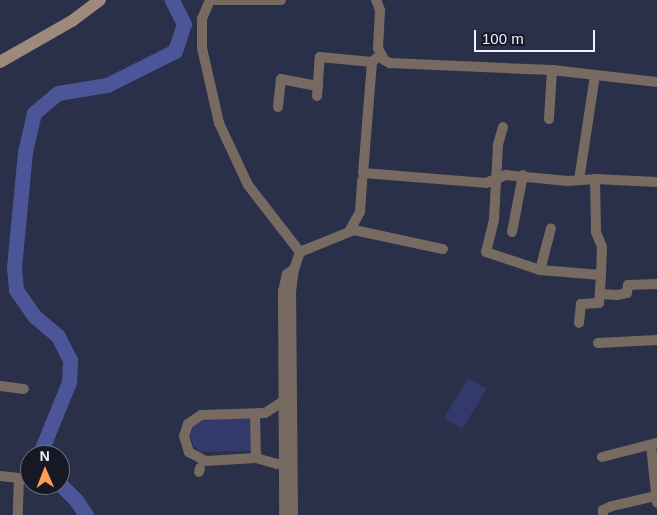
<!DOCTYPE html>
<html>
<head>
<meta charset="utf-8">
<style>
  body { margin:0 }
  #map { position:relative; width:657px; height:515px; overflow:hidden; background:#2a2f4a; font-family:Arial,sans-serif }
  div>[style] { position:absolute }
  [style*='--x'] { left:calc(var(--x)*1px); top:calc(var(--y)*1px); width:calc(var(--w)*1px); rotate:calc(var(--a)*1deg) }
  .green>* { inset:0; background:#333a6b }
  .river>* { height:15px; margin:-7.5px; padding:0 7.5px; transform-origin:7.5px; border-radius:7.5px; background:#4b5597 }
  .street>* { height:10px; margin:-5px; padding:0 5px; transform-origin:5px; border-radius:5px; background:#776a61 }
  .secondary>* { height:12px; margin:-6px; padding:0 6px; transform-origin:6px; border-radius:6px; background:#9f897b }
  span { translate:-50% -50%; white-space:nowrap; text-align:center; line-height:1.15; -webkit-text-stroke:4px #161824; paint-order:stroke }
  .north { position:absolute; left:20px; top:445px; width:50px; height:50px; box-sizing:border-box; background:#161824; border:1px solid #6c6f7c; border-radius:50%; rotate:359deg; font-size:14px; font-weight:700; line-height:20px; text-align:center; color:#edf1ff }
  .north::after { content:''; display:block; margin:auto; width:18px; height:22px; background:#fd9d54; clip-path:polygon(50% 0,100% 100%,50% 72%,0 100%) }
  .scale { position:absolute; left:474px; top:30px; width:121px; height:22px; box-sizing:border-box; border:2px solid #edf1ff; border-top:0; padding-left:6px; font-size:15px; line-height:18px; white-space:nowrap; color:#edf1ff; -webkit-text-stroke:4px #161824; paint-order:stroke }
</style>
</head>
<body>
<div id="map">
  <div class="green">
    <i style="clip-path:polygon(468px 378px,487px 389px,462px 429px,444px 418px)"></i>
    <i style="clip-path:polygon(252px 418px,252px 451px,200px 452px,193px 445px,190px 435px,193px 426px,201px 420px)"></i>
  </div>
  <div class="river">
    <i style="--x:45;--y:455;--w:9;--a:-103"></i>
    <i style="--x:43;--y:446;--w:69;--a:-67.9"></i>
    <i style="--x:69;--y:382;--w:22;--a:-87"></i>
    <i style="--x:70;--y:360;--w:27;--a:-117"></i>
    <i style="--x:58;--y:336;--w:30;--a:-140"></i>
    <i style="--x:35;--y:317;--w:33;--a:-125"></i>
    <i style="--x:16;--y:290;--w:22;--a:-95"></i>
    <i style="--x:14;--y:268;--w:117;--a:-84.6"></i>
    <i style="--x:25;--y:152;--w:40;--a:-77"></i>
    <i style="--x:34;--y:113;--w:31;--a:-40"></i>
    <i style="--x:58;--y:93;--w:50;--a:-9.3"></i>
    <i style="--x:107;--y:85;--w:76;--a:-26.6"></i>
    <i style="--x:175;--y:51;--w:28;--a:-72"></i>
    <i style="--x:184;--y:24;--w:27;--a:-117"></i>
    <i style="--x:60;--y:484;--w:23;--a:45"></i>
    <i style="--x:76;--y:500;--w:18;--a:56"></i>
  </div>
  <div class="street">
    <i style="--x:210;--y:0;--w:21;--a:113"></i>
    <i style="--x:202;--y:19;--w:29;--a:90"></i>
    <i style="--x:202;--y:48;--w:77;--a:77.2"></i>
    <i style="--x:219;--y:123;--w:68;--a:64.9"></i>
    <i style="--x:248;--y:185;--w:85;--a:52.2"></i>
    <i style="--x:300;--y:252;--w:18;--a:109"></i>
    <i style="--x:294;--y:269;--w:9;--a:144"></i>
    <i style="--x:287;--y:274;--w:17;--a:103"></i>
    <i style="--x:283;--y:291;--w:224;--a:89.7"></i>
    <i style="--x:215;--y:0;--w:66;--a:0"></i>
    <i style="--x:376;--y:0;--w:11;--a:68"></i>
    <i style="--x:380;--y:10;--w:38;--a:93"></i>
    <i style="--x:378;--y:48;--w:13;--a:63"></i>
    <i style="--x:384;--y:60;--w:7;--a:27"></i>
    <i style="--x:390;--y:63;--w:162;--a:2.5"></i>
    <i style="--x:552;--y:70;--w:106;--a:6.5"></i>
    <i style="--x:380;--y:55;--w:11;--a:139"></i>
    <i style="--x:372;--y:62;--w:111;--a:94.6"></i>
    <i style="--x:363;--y:173;--w:123;--a:4.6"></i>
    <i style="--x:486;--y:183;--w:22;--a:-22"></i>
    <i style="--x:506;--y:175;--w:62;--a:5.5"></i>
    <i style="--x:568;--y:181;--w:27;--a:-4"></i>
    <i style="--x:595;--y:179;--w:62;--a:2.8"></i>
    <i style="--x:317;--y:96;--w:39;--a:-86"></i>
    <i style="--x:320;--y:57;--w:52;--a:5.5"></i>
    <i style="--x:278;--y:107;--w:28;--a:-84"></i>
    <i style="--x:281;--y:79;--w:38;--a:11"></i>
    <i style="--x:549;--y:119;--w:49;--a:-86.5"></i>
    <i style="--x:503;--y:127;--w:19;--a:106"></i>
    <i style="--x:498;--y:145;--w:75;--a:93.1"></i>
    <i style="--x:494;--y:220;--w:33;--a:104"></i>
    <i style="--x:486;--y:252;--w:57;--a:18.4"></i>
    <i style="--x:540;--y:270;--w:61;--a:4.7"></i>
    <i style="--x:601;--y:275;--w:28;--a:94"></i>
    <i style="--x:599;--y:303;--w:18;--a:177"></i>
    <i style="--x:581;--y:304;--w:19;--a:96"></i>
    <i style="--x:595;--y:179;--w:53;--a:88.9"></i>
    <i style="--x:596;--y:232;--w:16;--a:68"></i>
    <i style="--x:602;--y:247;--w:28;--a:92"></i>
    <i style="--x:579;--y:180;--w:106;--a:-81.3"></i>
    <i style="--x:350;--y:230;--w:21;--a:-61"></i>
    <i style="--x:360;--y:212;--w:32;--a:-86"></i>
    <i style="--x:512;--y:232;--w:58;--a:-79.1"></i>
    <i style="--x:300;--y:252;--w:58;--a:-22.2"></i>
    <i style="--x:354;--y:230;--w:91;--a:12.1"></i>
    <i style="--x:540;--y:270;--w:43;--a:-75.3"></i>
    <i style="--x:600;--y:294;--w:17;--a:3"></i>
    <i style="--x:617;--y:295;--w:10;--a:-11"></i>
    <i style="--x:627;--y:293;--w:8;--a:-83"></i>
    <i style="--x:628;--y:285;--w:29;--a:-2"></i>
    <i style="--x:598;--y:343;--w:59;--a:-2.9"></i>
    <i style="--x:0;--y:386;--w:24;--a:7"></i>
    <i style="--x:292;--y:402;--w:10;--a:180"></i>
    <i style="--x:282;--y:402;--w:20;--a:147"></i>
    <i style="--x:265;--y:413;--w:64;--a:178.2"></i>
    <i style="--x:201;--y:415;--w:16;--a:145"></i>
    <i style="--x:188;--y:424;--w:13;--a:108"></i>
    <i style="--x:184;--y:436;--w:17;--a:73"></i>
    <i style="--x:189;--y:452;--w:18;--a:29"></i>
    <i style="--x:205;--y:461;--w:51;--a:-3.4"></i>
    <i style="--x:256;--y:458;--w:22;--a:16"></i>
    <i style="--x:277;--y:464;--w:15;--a:-4"></i>
    <i style="--x:255;--y:414;--w:44;--a:88.7"></i>
    <i style="--x:651;--y:445;--w:58;--a:84.1"></i>
    <i style="--x:602;--y:457;--w:56;--a:-14.5"></i>
    <i style="--x:199;--y:472;--w:4;--a:-76"></i>
    <i style="--x:0;--y:476;--w:19;--a:6"></i>
    <i style="--x:19;--y:478;--w:37;--a:92"></i>
    <i style="--x:293;--y:515;--w:223;--a:-90.5"></i>
    <i style="--x:291;--y:292;--w:23;--a:-83"></i>
    <i style="--x:603;--y:515;--w:5;--a:-90"></i>
    <i style="--x:603;--y:510;--w:10;--a:-24"></i>
    <i style="--x:612;--y:506;--w:44;--a:-13.1"></i>
  </div>
  <div class="secondary">
    <i style="--x:0;--y:62;--w:83;--a:-29.7"></i>
    <i style="--x:72;--y:21;--w:35;--a:-37"></i>
  </div>
  <div class="north">N</div>
  <div class="scale">100 m</div>
</div>
</body>
</html>
